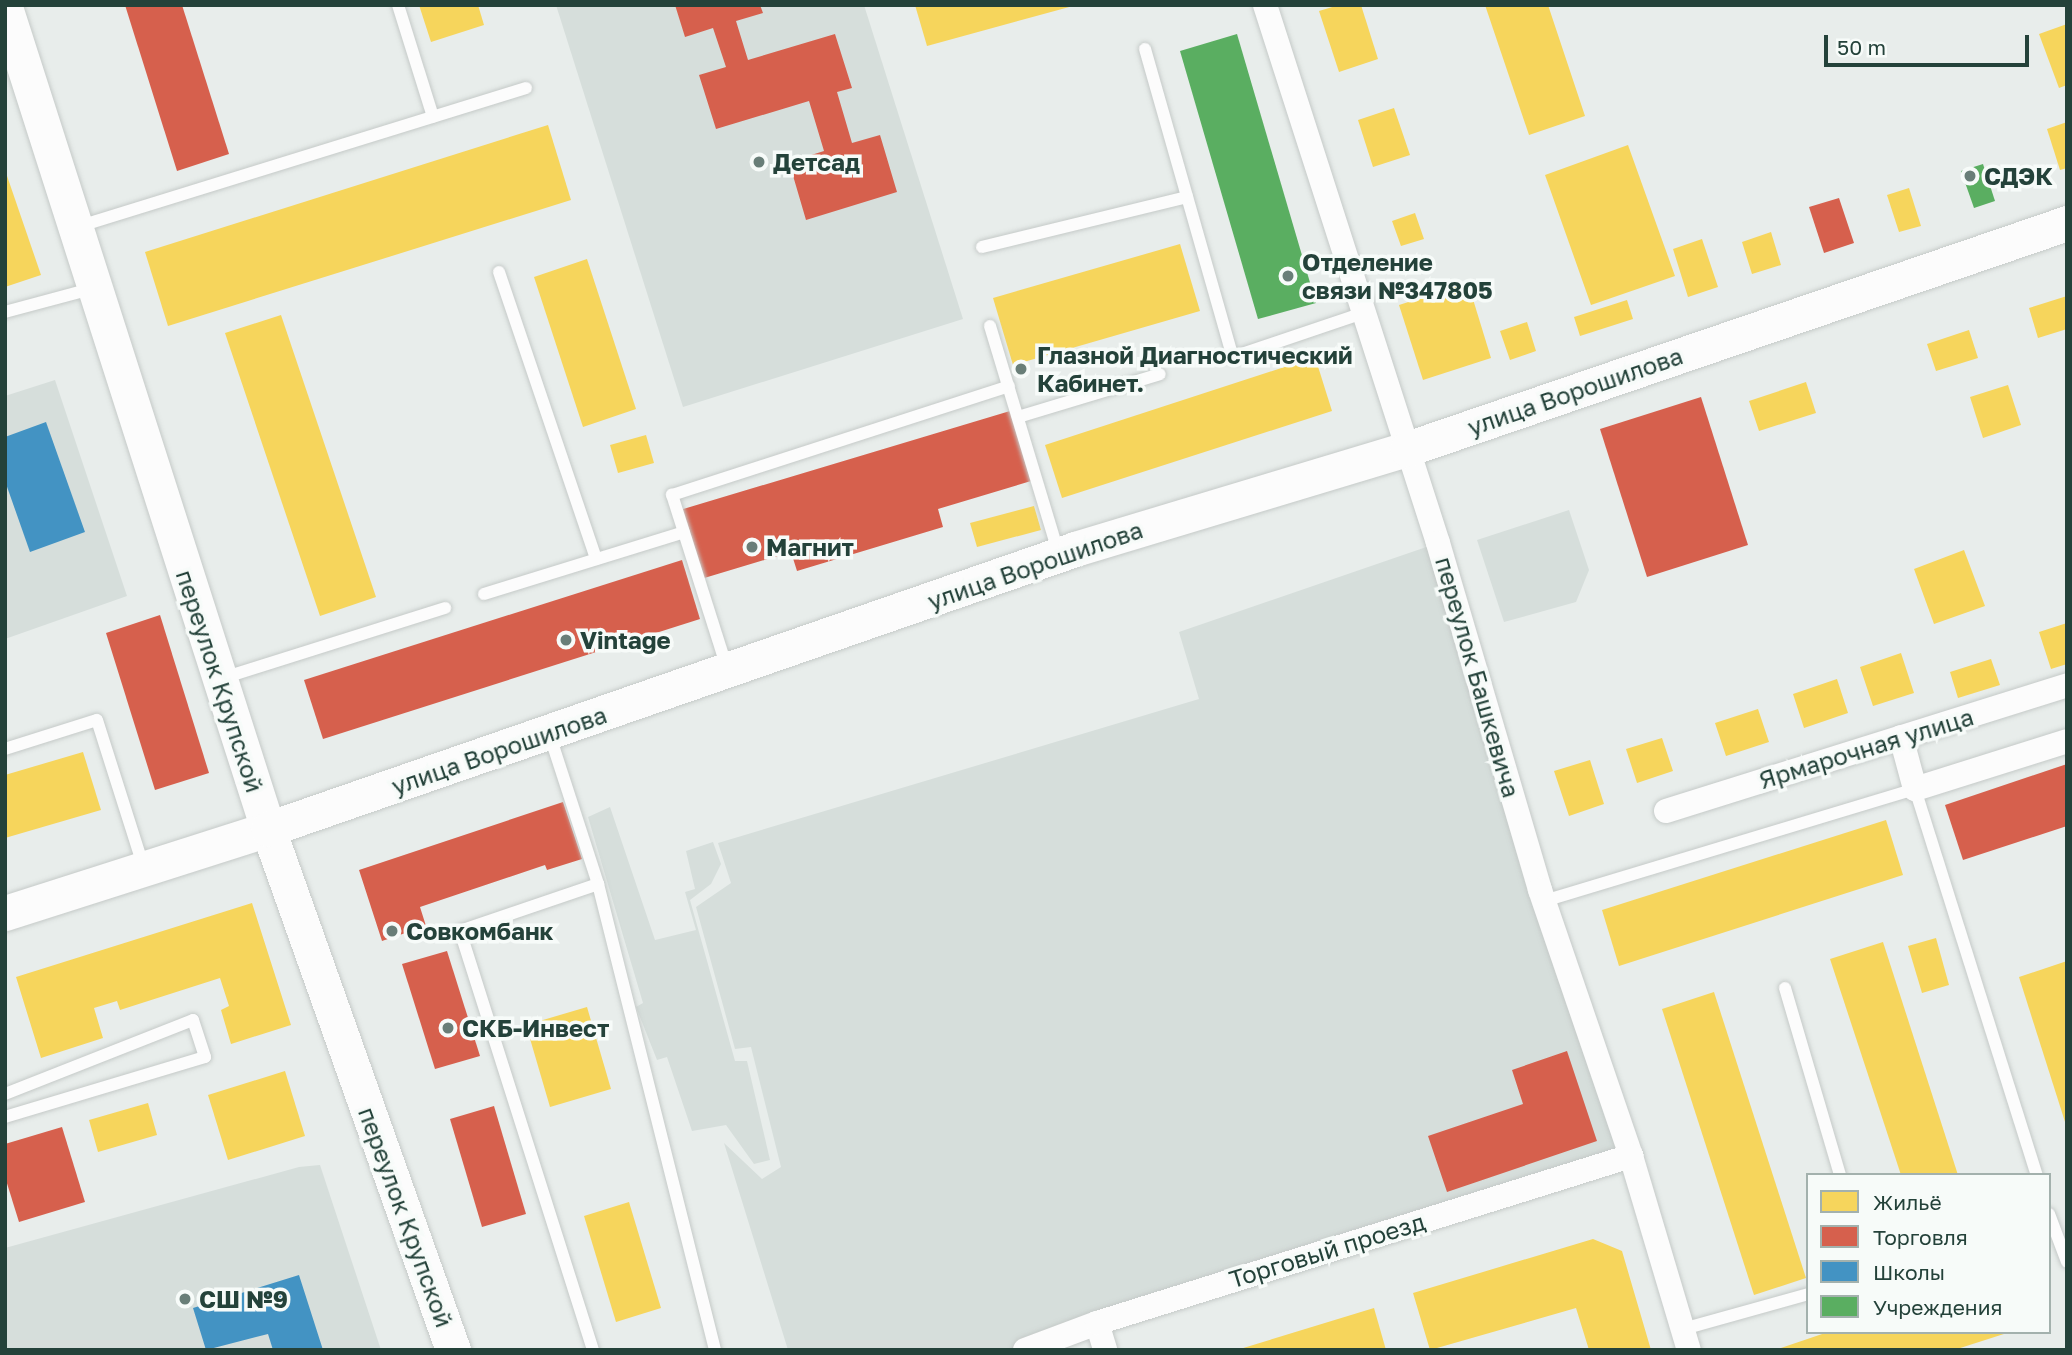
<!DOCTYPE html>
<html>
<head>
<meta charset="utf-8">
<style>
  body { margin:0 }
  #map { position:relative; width:2072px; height:1355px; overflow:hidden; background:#e8edeb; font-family:"Golos Text",sans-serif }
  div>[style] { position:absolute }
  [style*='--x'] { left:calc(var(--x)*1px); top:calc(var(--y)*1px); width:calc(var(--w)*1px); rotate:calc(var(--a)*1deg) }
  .built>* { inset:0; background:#d6dedb }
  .homes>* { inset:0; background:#f6d55c }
  .shops>* { inset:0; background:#d6604d }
  .schools>* { inset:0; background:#4393c3 }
  .public>* { inset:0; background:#5aae61 }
  .roads { filter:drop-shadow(0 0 2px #c5cac8) drop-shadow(0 0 2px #c5cac8) }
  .lane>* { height:12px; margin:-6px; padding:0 6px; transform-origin:6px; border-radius:6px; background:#fcfcfc }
  .street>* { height:24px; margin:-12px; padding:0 12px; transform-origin:12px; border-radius:12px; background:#fcfcfc }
  .secondary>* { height:35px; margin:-17.5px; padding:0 17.5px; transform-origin:17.5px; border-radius:17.5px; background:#fcfcfc }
  .dots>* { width:19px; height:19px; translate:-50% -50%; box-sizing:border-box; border:4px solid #f7fbf9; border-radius:50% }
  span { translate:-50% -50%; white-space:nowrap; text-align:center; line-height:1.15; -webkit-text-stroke:7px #f7fbf9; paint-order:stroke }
  .poi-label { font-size:24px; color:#24423a; font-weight:700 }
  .left { translate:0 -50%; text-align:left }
  .street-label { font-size:24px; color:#24423a }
  .frame { position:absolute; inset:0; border:7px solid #24423a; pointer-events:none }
  .legend { position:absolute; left:1806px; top:1173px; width:245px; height:161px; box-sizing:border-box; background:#f7fbf9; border:2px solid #a3b1ad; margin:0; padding:9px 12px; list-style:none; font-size:21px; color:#24423a }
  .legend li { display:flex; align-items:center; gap:14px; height:35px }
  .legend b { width:35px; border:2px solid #a3b1ad }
  .scale { position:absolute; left:1824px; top:35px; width:205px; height:32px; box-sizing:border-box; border:4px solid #24423a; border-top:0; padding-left:9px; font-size:21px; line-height:24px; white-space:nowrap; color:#24423a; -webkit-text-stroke:5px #f7fbf9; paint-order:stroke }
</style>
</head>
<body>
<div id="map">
  <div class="built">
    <i style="clip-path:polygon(556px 5px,864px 5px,963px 319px,683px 407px)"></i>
    <i style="clip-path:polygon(55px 380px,127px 596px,5px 639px,5px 396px)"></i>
    <i style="clip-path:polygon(1569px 510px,1589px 570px,1576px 602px,1504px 622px,1477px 540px)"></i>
    <i style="clip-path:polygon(1438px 543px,1631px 1156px,1011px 1350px,788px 1350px,724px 1143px,762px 1179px,781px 1167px,751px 1047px,735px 1049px,696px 907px,731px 883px,718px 843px,1199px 699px,1179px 632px)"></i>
    <i style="clip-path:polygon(610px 807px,655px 940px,696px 930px,685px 892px,695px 889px,686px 851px,713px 842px,721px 864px,711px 884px,690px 900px,735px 1061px,747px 1061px,770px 1160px,754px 1164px,726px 1125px,692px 1131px,667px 1057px,657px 1060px,636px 1007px,643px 1003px,588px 817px)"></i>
    <i style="clip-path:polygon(320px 1165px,381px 1350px,5px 1350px,5px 1248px,299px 1167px)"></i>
  </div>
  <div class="homes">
    <i style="clip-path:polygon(419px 5px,478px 5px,484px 25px,431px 42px)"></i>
    <i style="clip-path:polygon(915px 5px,1073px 5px,1073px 6px,927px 46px)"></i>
    <i style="clip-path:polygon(1339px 5px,1361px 5px,1378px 59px,1339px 72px,1319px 11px)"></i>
    <i style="clip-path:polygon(1485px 5px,1548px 5px,1585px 116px,1529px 135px)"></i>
    <i style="clip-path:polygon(2067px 24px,2067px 85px,2059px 88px,2039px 34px)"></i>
    <i style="clip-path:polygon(1394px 108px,1410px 155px,1373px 167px,1358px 120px)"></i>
    <i style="clip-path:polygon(2067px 122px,2067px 168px,2060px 170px,2047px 129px)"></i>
    <i style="clip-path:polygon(548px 125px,571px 200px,168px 326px,145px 252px)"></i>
    <i style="clip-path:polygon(1628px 145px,1675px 276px,1591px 305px,1545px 175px)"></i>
    <i style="clip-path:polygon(5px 170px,41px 275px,5px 287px)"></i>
    <i style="clip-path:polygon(1909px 188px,1921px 226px,1899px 232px,1887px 195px)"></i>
    <i style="clip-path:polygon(1415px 213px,1424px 239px,1401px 246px,1392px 221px)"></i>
    <i style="clip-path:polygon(1771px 232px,1781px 265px,1752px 274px,1742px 242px)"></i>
    <i style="clip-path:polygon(1702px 239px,1718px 287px,1688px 297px,1673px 249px)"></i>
    <i style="clip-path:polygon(1180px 244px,1200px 311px,1013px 365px,993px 298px)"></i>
    <i style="clip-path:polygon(587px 259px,636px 409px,583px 427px,534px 277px)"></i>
    <i style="clip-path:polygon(1468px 283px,1491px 358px,1423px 380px,1399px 305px)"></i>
    <i style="clip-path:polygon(2067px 296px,2067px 329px,2038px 338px,2029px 308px)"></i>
    <i style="clip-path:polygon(1627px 300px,1633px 319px,1580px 336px,1574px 317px)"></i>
    <i style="clip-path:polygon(281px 315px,376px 597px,320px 616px,225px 333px)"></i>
    <i style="clip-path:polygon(1527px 322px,1536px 351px,1510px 360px,1500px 331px)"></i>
    <i style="clip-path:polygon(1969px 330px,1978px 358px,1936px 371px,1927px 344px)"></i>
    <i style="clip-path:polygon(1315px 357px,1332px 411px,1062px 498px,1045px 445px)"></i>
    <i style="clip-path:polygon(1806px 382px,1816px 413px,1759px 431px,1749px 401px)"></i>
    <i style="clip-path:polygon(2008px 385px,2021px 425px,1983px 438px,1970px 397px)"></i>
    <i style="clip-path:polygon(646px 435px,654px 463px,618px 473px,610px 445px)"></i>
    <i style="clip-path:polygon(1034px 506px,1041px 530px,977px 547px,970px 523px)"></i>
    <i style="clip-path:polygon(1964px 550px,1985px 606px,1934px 624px,1914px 569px)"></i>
    <i style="clip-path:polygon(2067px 623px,2067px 664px,2051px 669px,2039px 632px)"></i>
    <i style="clip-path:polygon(1901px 653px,1914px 693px,1873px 706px,1860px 667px)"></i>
    <i style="clip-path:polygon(1991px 659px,2000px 685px,1958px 698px,1950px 672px)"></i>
    <i style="clip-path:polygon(1837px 679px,1848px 713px,1804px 728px,1793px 694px)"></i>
    <i style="clip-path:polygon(1758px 709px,1769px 742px,1726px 756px,1715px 723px)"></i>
    <i style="clip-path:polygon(1662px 738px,1673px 771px,1637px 783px,1626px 749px)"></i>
    <i style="clip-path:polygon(83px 752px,101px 810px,5px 838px,5px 775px)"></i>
    <i style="clip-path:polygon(1590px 760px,1604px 804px,1569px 816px,1554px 771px)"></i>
    <i style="clip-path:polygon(1886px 820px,1903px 875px,1619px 966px,1602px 910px)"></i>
    <i style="clip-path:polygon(252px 903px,291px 1025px,231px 1044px,221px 1010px,229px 1006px,220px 978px,120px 1010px,117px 1001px,94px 1008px,103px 1038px,41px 1058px,16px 977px)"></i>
    <i style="clip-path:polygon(1936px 938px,1949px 985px,1922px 993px,1908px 946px)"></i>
    <i style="clip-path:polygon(1883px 942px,1958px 1175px,1901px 1175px,1830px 959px)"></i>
    <i style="clip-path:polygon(2067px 961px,2067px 1124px,2066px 1125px,2019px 977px)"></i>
    <i style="clip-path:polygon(1714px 992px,1806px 1278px,1754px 1295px,1662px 1009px)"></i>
    <i style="clip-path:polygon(587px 1007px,611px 1089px,550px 1107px,526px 1025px)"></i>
    <i style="clip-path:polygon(285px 1071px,305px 1136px,228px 1160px,208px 1095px)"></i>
    <i style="clip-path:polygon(148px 1103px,157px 1135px,98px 1152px,89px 1120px)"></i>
    <i style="clip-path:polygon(629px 1202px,661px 1308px,616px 1322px,584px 1216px)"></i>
    <i style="clip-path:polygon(1593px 1239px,1622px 1251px,1651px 1350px,1589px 1350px,1576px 1308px,1430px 1350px,1413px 1293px)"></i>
    <i style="clip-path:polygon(1374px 1308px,1386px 1350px,1240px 1350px,1240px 1349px)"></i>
    <i style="clip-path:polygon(1828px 1332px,2007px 1332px,2007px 1333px,1954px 1350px,1775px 1350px)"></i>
  </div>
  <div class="shops">
    <i style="clip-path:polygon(125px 5px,182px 5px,229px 154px,177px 171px)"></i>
    <i style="clip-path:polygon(675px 5px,760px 5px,763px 13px,736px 21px,748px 60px,835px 34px,852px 88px,837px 92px,852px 143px,880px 135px,897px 192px,806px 220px,789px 162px,824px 151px,809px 101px,716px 129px,699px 75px,726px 67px,713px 28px,685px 37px)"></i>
    <i style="clip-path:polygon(1839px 198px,1854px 243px,1824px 253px,1809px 207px)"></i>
    <i style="clip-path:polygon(1701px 397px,1748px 545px,1647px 577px,1600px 429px)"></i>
    <i style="clip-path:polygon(1010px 411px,1031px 481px,938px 509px,943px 527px,797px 571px,791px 552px,701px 579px,680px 510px)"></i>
    <i style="clip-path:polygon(682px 560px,700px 619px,323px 739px,304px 680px)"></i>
    <i style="clip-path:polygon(160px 615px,209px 773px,155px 790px,106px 633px)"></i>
    <i style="clip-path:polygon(2067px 764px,2067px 826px,1963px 860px,1945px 805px)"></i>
    <i style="clip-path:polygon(563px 802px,582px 859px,547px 870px,545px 865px,420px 907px,426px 926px,382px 941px,359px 870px)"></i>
    <i style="clip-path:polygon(447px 951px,480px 1056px,435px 1069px,402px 964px)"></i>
    <i style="clip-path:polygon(1567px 1051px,1597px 1141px,1447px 1192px,1428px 1136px,1523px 1104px,1512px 1070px)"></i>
    <i style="clip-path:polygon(494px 1106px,526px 1214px,482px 1227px,450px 1119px)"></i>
    <i style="clip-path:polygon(62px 1127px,85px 1202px,19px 1222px,5px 1177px,5px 1144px)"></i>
  </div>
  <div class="schools">
    <i style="clip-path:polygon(46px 422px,85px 532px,30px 552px,5px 481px,5px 437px)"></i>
    <i style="clip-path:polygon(299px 1275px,323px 1350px,273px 1350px,268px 1334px,206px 1350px,193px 1308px)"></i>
  </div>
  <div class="public">
    <i style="clip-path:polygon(1237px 34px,1316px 303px,1258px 319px,1180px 51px)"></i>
    <i style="clip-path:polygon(1983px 164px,1995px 201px,1974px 208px,1961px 171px)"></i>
  </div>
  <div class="roads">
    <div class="lane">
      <i style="--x:398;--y:5;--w:117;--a:72.6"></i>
      <i style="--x:1145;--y:49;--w:320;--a:74.1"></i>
      <i style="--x:1233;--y:357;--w:137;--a:-18.7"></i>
      <i style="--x:77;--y:227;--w:470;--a:-17.2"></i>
      <i style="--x:982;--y:247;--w:211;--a:-13.7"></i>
      <i style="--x:499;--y:272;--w:303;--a:71.3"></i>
      <i style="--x:5;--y:312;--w:89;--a:-15"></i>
      <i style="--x:990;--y:326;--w:238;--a:73.2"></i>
      <i style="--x:1018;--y:417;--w:148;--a:-16.8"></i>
      <i style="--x:484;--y:594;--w:209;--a:-17.2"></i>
      <i style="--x:727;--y:668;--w:182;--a:-107.6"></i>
      <i style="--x:672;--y:495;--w:354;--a:-17.9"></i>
      <i style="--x:223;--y:678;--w:233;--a:-17.5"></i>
      <i style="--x:549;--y:733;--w:159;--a:72"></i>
      <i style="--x:598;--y:884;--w:480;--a:75.9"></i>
      <i style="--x:5;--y:749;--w:96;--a:-17.5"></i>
      <i style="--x:97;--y:720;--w:152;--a:72.4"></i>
      <i style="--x:1544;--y:901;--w:388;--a:-16.8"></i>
      <i style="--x:1915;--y:789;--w:405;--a:72.5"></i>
      <i style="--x:1785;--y:988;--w:195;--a:73.6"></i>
      <i style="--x:5;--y:1094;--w:202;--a:-21.5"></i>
      <i style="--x:193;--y:1020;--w:39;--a:72"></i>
      <i style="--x:205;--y:1057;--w:209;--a:163.3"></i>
      <i style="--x:2049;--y:1214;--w:51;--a:69.4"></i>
      <i style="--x:1683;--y:1329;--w:130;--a:-15.6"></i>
      <i style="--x:593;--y:1350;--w:440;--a:-107.6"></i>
      <i style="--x:460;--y:931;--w:146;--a:-18.8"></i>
    </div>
    <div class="street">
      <i style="--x:1265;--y:5;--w:565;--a:72.17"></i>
      <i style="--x:1438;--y:543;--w:362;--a:73.6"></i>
      <i style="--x:1540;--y:890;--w:281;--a:71.1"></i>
      <i style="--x:1631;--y:1156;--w:202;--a:73.4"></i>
      <i style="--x:1901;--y:737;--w:54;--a:74.9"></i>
      <i style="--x:1915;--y:789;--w:159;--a:-17.5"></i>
      <i style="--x:1666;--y:811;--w:420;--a:-17.4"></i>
      <i style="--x:1097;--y:1323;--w:28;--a:73"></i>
      <i style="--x:1025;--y:1350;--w:77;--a:-20.6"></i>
      <i style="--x:1097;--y:1323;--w:560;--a:-17.37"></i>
    </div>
    <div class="secondary">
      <i style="--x:5;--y:7;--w:863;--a:72.26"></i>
      <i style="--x:268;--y:829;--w:553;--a:70.45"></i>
      <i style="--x:5;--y:913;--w:276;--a:-17.7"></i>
      <i style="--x:268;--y:829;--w:854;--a:-19.13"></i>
      <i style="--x:1075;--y:549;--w:347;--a:-16.8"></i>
      <i style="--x:1407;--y:449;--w:698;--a:-18.9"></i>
    </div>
  </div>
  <div class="dots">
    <i style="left:759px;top:162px;background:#697e78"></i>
    <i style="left:1970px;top:176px;background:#697e78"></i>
    <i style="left:1288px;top:276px;background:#697e78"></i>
    <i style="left:1021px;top:369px;background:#697e78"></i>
    <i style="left:752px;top:547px;background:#697e78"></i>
    <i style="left:566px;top:640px;background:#697e78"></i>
    <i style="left:392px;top:931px;background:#697e78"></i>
    <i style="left:448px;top:1028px;background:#697e78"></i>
    <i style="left:185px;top:1299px;background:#697e78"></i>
  </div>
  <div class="poi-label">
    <span class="left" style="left:773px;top:162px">Детсад</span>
    <span class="left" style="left:1984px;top:176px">СДЭК</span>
    <span class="left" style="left:1302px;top:276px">Отделение<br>связи №347805</span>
    <span class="left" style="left:1037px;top:369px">Глазной Диагностический<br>Кабинет.</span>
    <span class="left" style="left:766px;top:547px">Магнит</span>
    <span class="left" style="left:580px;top:640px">Vintage</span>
    <span class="left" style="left:406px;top:931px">Совкомбанк</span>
    <span class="left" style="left:462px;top:1028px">СКБ-Инвест</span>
    <span class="left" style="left:199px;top:1299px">СШ №9</span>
  </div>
  <div class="street-label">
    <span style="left:1575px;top:391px;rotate:-19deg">улица Ворошилова</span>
    <span style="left:1035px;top:565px;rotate:-19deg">улица Ворошилова</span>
    <span style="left:1478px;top:677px;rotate:74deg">переулок Башкевича</span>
    <span style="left:220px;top:681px;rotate:72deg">переулок Крупской</span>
    <span style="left:1866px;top:748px;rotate:-17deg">Ярмарочная улица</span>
    <span style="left:499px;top:750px;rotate:-19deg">улица Ворошилова</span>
    <span style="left:406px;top:1217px;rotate:70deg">переулок Крупской</span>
    <span style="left:1327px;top:1250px;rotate:-17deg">Торговый проезд</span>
  </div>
  <div class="frame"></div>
  <ul class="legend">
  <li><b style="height:19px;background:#f6d55c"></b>Жильё</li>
  <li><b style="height:19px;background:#d6604d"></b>Торговля</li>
  <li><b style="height:19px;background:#4393c3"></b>Школы</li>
  <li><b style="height:19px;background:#5aae61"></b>Учреждения</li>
  </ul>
  <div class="scale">50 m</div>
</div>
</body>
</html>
